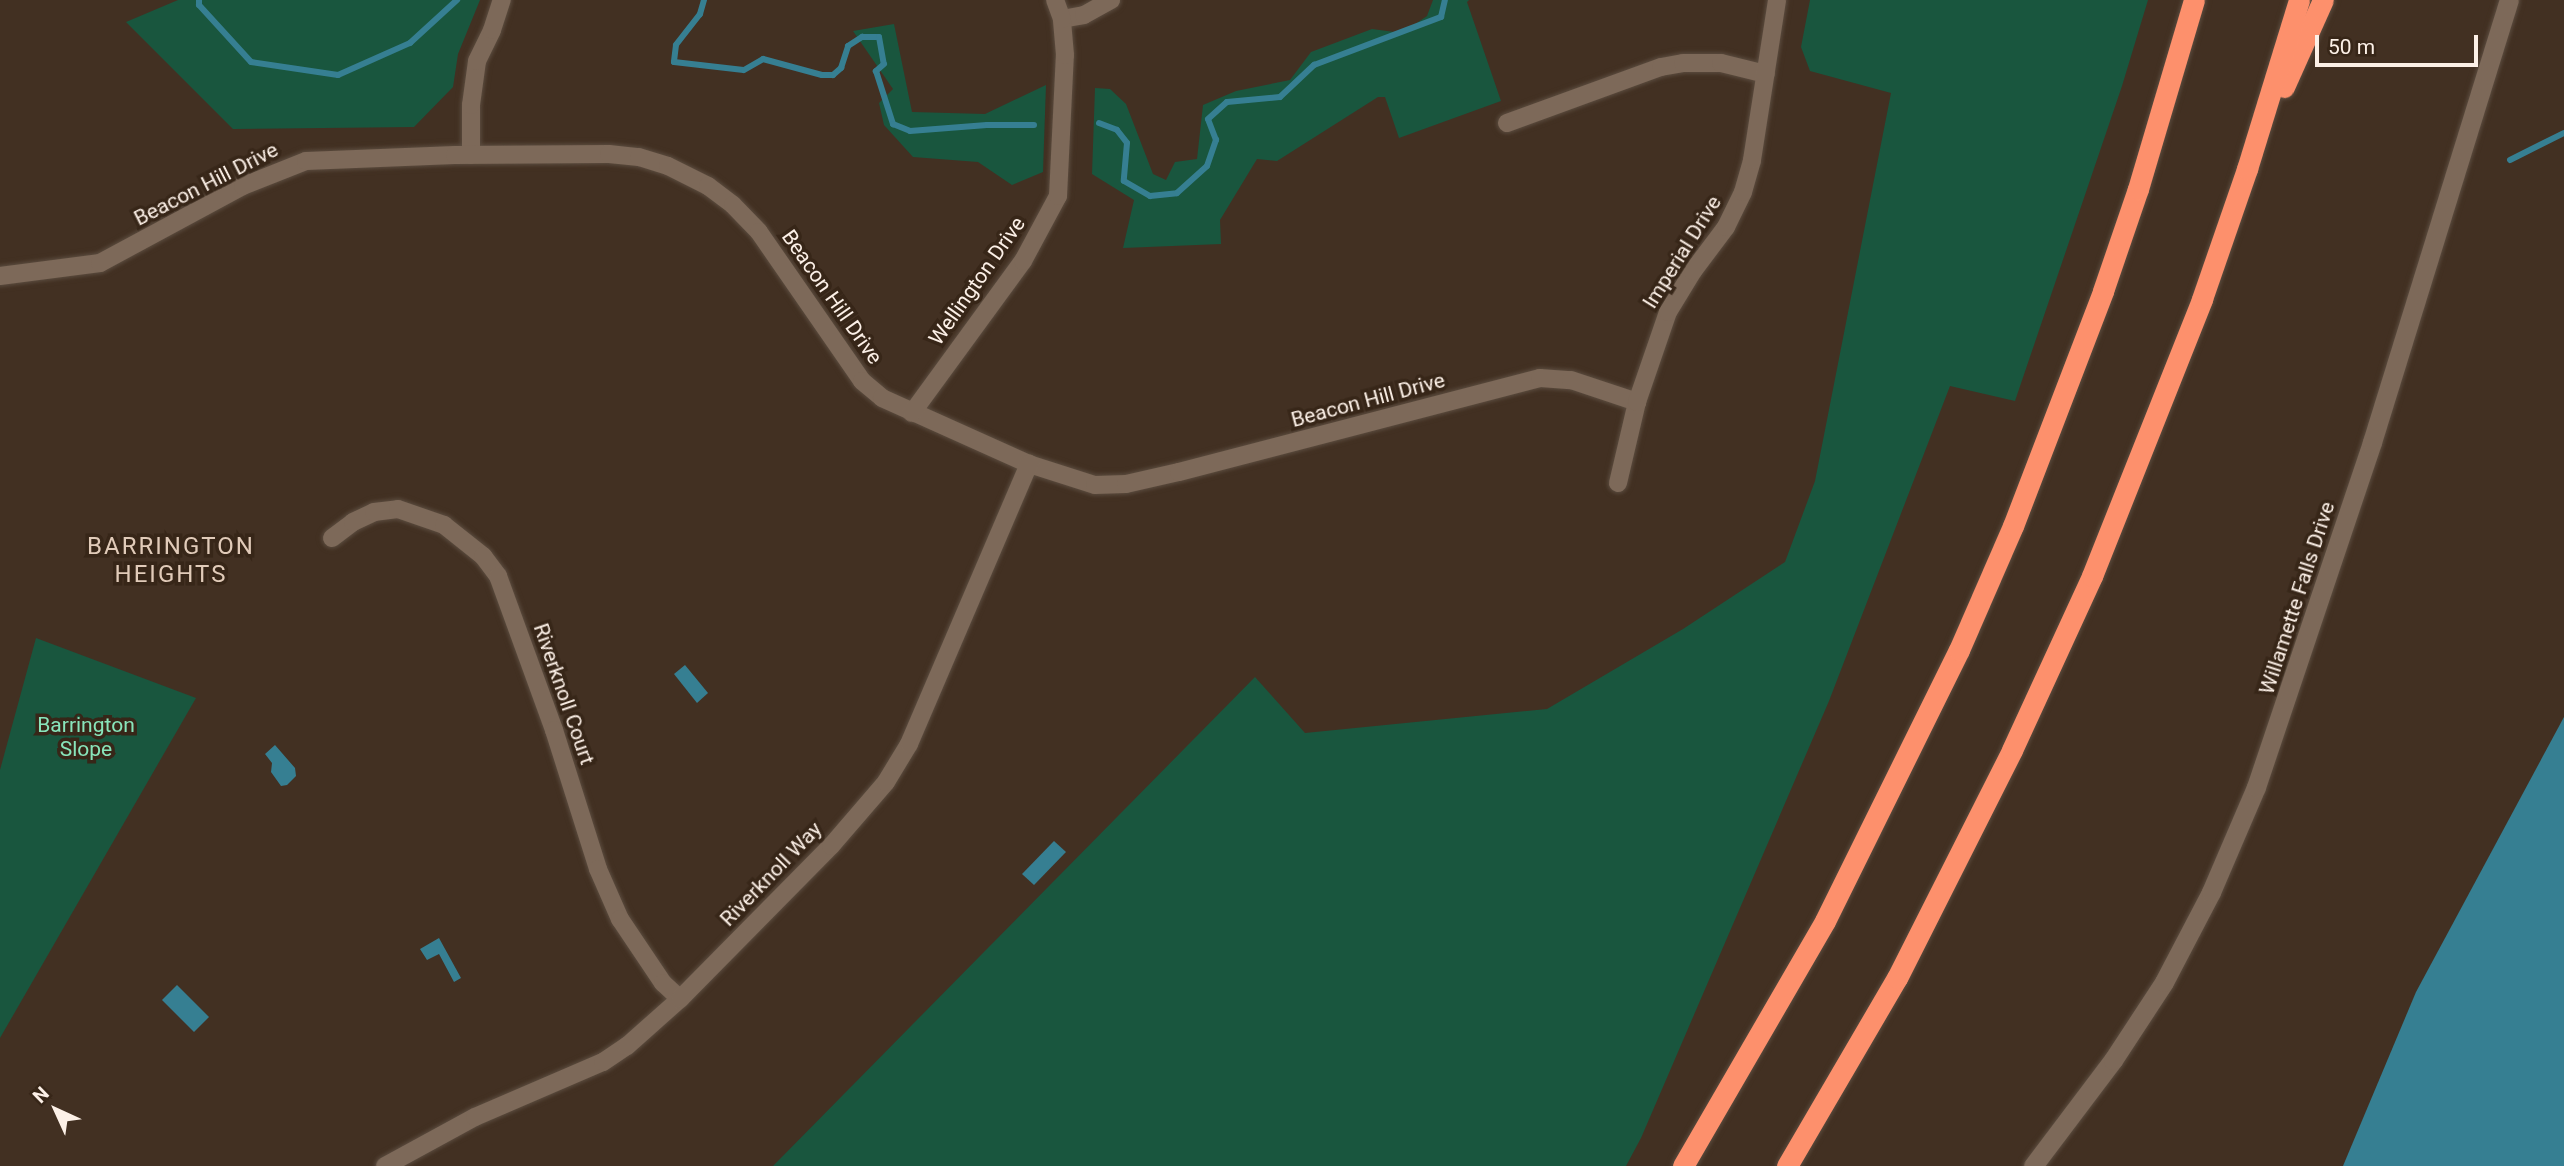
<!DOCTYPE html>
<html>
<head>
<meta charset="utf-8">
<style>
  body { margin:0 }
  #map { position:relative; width:2564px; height:1166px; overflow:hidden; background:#423022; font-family:Roboto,sans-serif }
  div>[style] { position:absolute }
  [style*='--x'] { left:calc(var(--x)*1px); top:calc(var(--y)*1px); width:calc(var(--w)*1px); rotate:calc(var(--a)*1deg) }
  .green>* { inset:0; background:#19563e }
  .water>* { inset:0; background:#367f92 }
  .stream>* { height:6px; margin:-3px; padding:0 3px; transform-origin:3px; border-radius:3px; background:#367f92 }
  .roads { filter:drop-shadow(0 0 2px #5b4c3f) drop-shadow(0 0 2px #5b4c3f) }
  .minor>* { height:18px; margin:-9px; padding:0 9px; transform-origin:9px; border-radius:9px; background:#7d6959 }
  .tertiary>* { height:19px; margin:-9.5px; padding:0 9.5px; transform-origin:9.5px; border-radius:9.5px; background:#7d6959 }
  .motorway>* { height:21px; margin:-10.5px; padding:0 10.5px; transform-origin:10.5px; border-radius:10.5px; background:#fd906c }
  span { translate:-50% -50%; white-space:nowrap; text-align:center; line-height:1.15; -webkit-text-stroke:7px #372618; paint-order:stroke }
  .street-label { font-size:21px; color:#fcf0e7 }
  .park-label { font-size:21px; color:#88e5bb }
  .quarter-label { font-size:24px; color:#e1cbb9; letter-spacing:2px }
  .north { position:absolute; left:21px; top:1075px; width:70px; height:70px; -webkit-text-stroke:5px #372618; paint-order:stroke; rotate:315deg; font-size:19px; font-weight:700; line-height:28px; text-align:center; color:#fcf0e7 }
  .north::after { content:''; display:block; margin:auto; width:24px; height:32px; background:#fcf0e7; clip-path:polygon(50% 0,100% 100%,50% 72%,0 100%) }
  .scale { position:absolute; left:2315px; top:35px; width:163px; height:32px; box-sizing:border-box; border:4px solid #fcf0e7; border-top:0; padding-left:9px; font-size:21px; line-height:24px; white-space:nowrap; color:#fcf0e7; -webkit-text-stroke:5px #372618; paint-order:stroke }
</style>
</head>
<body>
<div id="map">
  <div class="green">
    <i style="clip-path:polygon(178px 0,480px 0,458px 54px,453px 87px,414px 127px,233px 129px,126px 22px)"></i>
    <i style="clip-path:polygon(1433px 0,1469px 0,1467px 2px,1501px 101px,1399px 138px,1385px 97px,1378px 97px,1277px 161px,1257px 159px,1220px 220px,1221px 244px,1123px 248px,1134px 200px,1092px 174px,1095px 88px,1110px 89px,1126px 104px,1153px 174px,1166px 180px,1175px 162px,1197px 159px,1203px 105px,1236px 91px,1290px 80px,1311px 52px,1372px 29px,1402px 33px,1427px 16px)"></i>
    <i style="clip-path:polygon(1810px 0,2148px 0,2122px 86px,2015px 401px,1950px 386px,1829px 701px,1641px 1138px,1626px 1166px,773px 1166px,1255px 677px,1305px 733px,1547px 709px,1683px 629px,1785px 562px,1815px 481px,1891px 93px,1810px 71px,1801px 47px)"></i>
    <i style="clip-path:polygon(894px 24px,912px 112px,985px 114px,1046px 85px,1043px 172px,1012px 185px,978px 162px,913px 157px,884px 125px,879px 103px,893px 89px,853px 31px)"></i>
    <i style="clip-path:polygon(36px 638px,196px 698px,0 1038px,0 770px)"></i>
  </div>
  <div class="water">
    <i style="clip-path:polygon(685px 665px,708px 693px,697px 703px,674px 674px)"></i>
    <i style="clip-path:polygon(2564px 717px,2564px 1166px,2343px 1166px,2416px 992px)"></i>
    <i style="clip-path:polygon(275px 745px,295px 768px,296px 776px,287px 785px,281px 786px,271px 772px,272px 763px,265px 754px)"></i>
    <i style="clip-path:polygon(1054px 841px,1066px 852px,1034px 885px,1022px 874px)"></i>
    <i style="clip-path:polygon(439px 938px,461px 978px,454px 982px,439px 954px,427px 960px,420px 949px)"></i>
    <i style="clip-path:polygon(177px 985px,209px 1017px,194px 1032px,162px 1000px)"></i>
  </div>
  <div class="stream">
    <i style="--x:199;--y:0;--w:5;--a:90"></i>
    <i style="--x:199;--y:5;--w:77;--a:47.6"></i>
    <i style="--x:251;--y:62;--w:88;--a:8.5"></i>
    <i style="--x:338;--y:75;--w:79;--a:-24"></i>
    <i style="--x:410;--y:43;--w:64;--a:-42.5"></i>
    <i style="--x:704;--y:0;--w:15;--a:106"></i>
    <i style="--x:700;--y:14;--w:39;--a:128"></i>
    <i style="--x:676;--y:45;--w:17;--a:97"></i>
    <i style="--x:674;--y:62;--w:70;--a:6.5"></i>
    <i style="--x:744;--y:70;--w:22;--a:-30"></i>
    <i style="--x:763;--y:59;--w:61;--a:15.2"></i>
    <i style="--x:822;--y:75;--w:11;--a:0"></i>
    <i style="--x:833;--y:75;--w:11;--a:-41"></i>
    <i style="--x:841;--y:68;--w:23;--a:-72"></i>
    <i style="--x:848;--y:46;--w:17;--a:-33"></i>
    <i style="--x:862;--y:37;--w:17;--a:0"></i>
    <i style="--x:879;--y:37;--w:27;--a:80"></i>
    <i style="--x:884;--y:64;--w:11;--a:139"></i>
    <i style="--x:876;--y:71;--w:56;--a:72.2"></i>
    <i style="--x:893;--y:124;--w:18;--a:22"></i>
    <i style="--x:910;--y:131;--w:77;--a:-4.5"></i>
    <i style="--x:987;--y:125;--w:47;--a:0"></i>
    <i style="--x:1099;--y:123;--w:19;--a:21"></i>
    <i style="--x:1117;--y:130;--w:16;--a:52"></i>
    <i style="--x:1127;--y:143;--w:38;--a:95"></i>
    <i style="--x:1124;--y:181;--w:30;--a:30"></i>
    <i style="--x:1150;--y:196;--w:27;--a:-6"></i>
    <i style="--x:1177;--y:193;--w:40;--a:-42"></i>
    <i style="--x:1207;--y:166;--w:28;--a:-71"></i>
    <i style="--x:1216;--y:140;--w:22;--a:-111"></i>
    <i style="--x:1208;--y:119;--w:25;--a:-42"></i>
    <i style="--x:1227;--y:102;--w:53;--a:-5.4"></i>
    <i style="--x:1280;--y:97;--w:47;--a:-43.3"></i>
    <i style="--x:1314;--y:65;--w:136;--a:-20.7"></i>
    <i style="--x:1441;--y:17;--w:17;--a:-77"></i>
    <i style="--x:2510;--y:160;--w:60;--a:-26.6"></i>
  </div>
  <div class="roads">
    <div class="minor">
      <i style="--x:1062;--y:19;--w:22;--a:-10"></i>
      <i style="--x:1084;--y:15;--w:31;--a:-29"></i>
      <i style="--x:1507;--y:123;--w:164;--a:-20"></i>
      <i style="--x:1661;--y:67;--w:22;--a:-10"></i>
      <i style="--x:1683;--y:63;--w:38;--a:0"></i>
      <i style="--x:1721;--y:63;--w:46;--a:13.7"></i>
      <i style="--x:471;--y:155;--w:50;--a:-90"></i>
      <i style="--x:471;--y:105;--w:44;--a:-82.2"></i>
      <i style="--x:477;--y:61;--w:34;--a:-64"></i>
      <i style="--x:492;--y:30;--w:32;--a:-72"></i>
      <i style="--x:0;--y:276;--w:101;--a:-7.4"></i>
      <i style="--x:100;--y:263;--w:162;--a:-28.3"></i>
      <i style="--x:243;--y:186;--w:68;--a:-21.6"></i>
      <i style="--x:306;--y:161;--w:149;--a:-2.3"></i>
      <i style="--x:455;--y:155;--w:154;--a:-0.4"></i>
      <i style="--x:609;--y:154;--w:30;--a:6"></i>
      <i style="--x:639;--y:157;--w:30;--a:17"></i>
      <i style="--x:668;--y:166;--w:45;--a:26.6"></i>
      <i style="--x:708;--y:186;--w:31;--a:37"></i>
      <i style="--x:733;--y:205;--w:37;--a:46"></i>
      <i style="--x:759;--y:232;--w:181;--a:55.3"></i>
      <i style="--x:862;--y:381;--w:26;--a:40"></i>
      <i style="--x:882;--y:398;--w:161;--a:24.2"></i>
      <i style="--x:1029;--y:464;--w:69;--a:17.7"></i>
      <i style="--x:1095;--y:485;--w:31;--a:-2"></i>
      <i style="--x:1126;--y:484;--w:54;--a:-12.8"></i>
      <i style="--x:1179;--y:472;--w:373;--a:-14.6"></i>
      <i style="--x:1540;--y:378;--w:31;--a:4"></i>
      <i style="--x:1571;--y:380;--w:70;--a:18.4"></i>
      <i style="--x:912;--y:413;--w:188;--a:-53.9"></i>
      <i style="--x:1023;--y:261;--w:74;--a:-61.7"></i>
      <i style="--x:1058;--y:196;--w:141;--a:-87.2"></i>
      <i style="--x:1065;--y:55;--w:36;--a:-95"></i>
      <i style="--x:1062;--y:19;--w:20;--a:-110"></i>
      <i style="--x:1618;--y:483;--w:83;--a:-76.8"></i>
      <i style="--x:1637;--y:402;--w:95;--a:-71"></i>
      <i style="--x:1668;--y:312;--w:48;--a:-58.6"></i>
      <i style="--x:1693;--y:271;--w:55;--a:-53.1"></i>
      <i style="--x:1726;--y:227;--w:39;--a:-64"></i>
      <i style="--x:1743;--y:192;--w:33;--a:-74"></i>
      <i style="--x:1752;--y:160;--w:162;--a:-81.1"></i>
      <i style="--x:332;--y:538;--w:26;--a:-37"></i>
      <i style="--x:353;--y:522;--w:23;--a:-25"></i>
      <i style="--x:374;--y:512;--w:24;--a:-7"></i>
      <i style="--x:398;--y:509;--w:49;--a:19.2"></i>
      <i style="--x:444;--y:525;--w:50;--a:38.5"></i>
      <i style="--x:483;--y:556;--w:25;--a:53"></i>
      <i style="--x:498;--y:576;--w:164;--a:70"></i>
      <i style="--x:554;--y:730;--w:146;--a:72.4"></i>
      <i style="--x:598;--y:869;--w:55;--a:66.3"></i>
      <i style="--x:620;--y:919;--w:77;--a:56.1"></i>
      <i style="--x:663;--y:983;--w:23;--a:43"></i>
      <i style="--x:385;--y:1166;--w:102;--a:-28.6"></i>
      <i style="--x:475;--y:1117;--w:139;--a:-23.3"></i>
      <i style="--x:603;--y:1062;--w:29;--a:-34"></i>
      <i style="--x:627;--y:1046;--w:71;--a:-41.6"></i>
      <i style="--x:680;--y:999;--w:215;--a:-45.4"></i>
      <i style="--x:831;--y:846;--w:84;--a:-49.3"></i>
      <i style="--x:886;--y:782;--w:44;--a:-58.8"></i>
      <i style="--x:909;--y:744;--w:305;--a:-66.8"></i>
    </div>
    <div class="tertiary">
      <i style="--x:2033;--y:1166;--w:133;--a:-53"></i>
      <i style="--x:2113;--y:1060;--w:93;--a:-56.8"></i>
      <i style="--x:2164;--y:982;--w:102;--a:-62.4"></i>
      <i style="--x:2211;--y:892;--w:114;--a:-66.8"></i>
      <i style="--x:2256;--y:787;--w:364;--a:-71.4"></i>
      <i style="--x:2372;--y:442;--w:463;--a:-72.8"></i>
    </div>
    <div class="motorway">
      <i style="--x:2284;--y:87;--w:95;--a:-65.9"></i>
      <i style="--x:1683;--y:1166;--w:283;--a:-59.9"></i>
      <i style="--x:1825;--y:921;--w:302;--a:-63.7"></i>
      <i style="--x:1959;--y:650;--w:135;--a:-66.5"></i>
      <i style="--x:2013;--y:526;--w:252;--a:-69"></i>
      <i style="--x:2103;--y:291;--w:108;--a:-71.1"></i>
      <i style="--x:2138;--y:189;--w:197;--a:-73.5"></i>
      <i style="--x:1787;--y:1166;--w:218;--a:-59.7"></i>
      <i style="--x:1897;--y:978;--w:255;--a:-63.2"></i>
      <i style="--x:2012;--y:750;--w:192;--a:-65.3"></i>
      <i style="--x:2092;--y:576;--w:298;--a:-68.3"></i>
      <i style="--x:2202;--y:299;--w:138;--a:-70.9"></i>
      <i style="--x:2247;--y:169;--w:177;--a:-72.9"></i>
    </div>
  </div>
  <div class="street-label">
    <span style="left:206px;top:184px;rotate:-27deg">Beacon Hill Drive</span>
    <span style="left:1682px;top:252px;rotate:-58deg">Imperial Drive</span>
    <span style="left:977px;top:281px;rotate:-55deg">Wellington Drive</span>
    <span style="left:832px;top:297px;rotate:55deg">Beacon Hill Drive</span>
    <span style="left:1368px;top:400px;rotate:-15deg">Beacon Hill Drive</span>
    <span style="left:2297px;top:598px;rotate:-72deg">Willamette Falls Drive</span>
    <span style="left:564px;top:694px;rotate:71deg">Riverknoll Court</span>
    <span style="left:771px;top:874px;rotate:-46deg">Riverknoll Way</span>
  </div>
  <div class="park-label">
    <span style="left:86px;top:737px">Barrington<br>Slope</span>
  </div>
  <div class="quarter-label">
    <span style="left:171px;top:561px">BARRINGTON<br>HEIGHTS</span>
  </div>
  <div class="north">N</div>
  <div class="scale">50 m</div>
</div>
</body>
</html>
